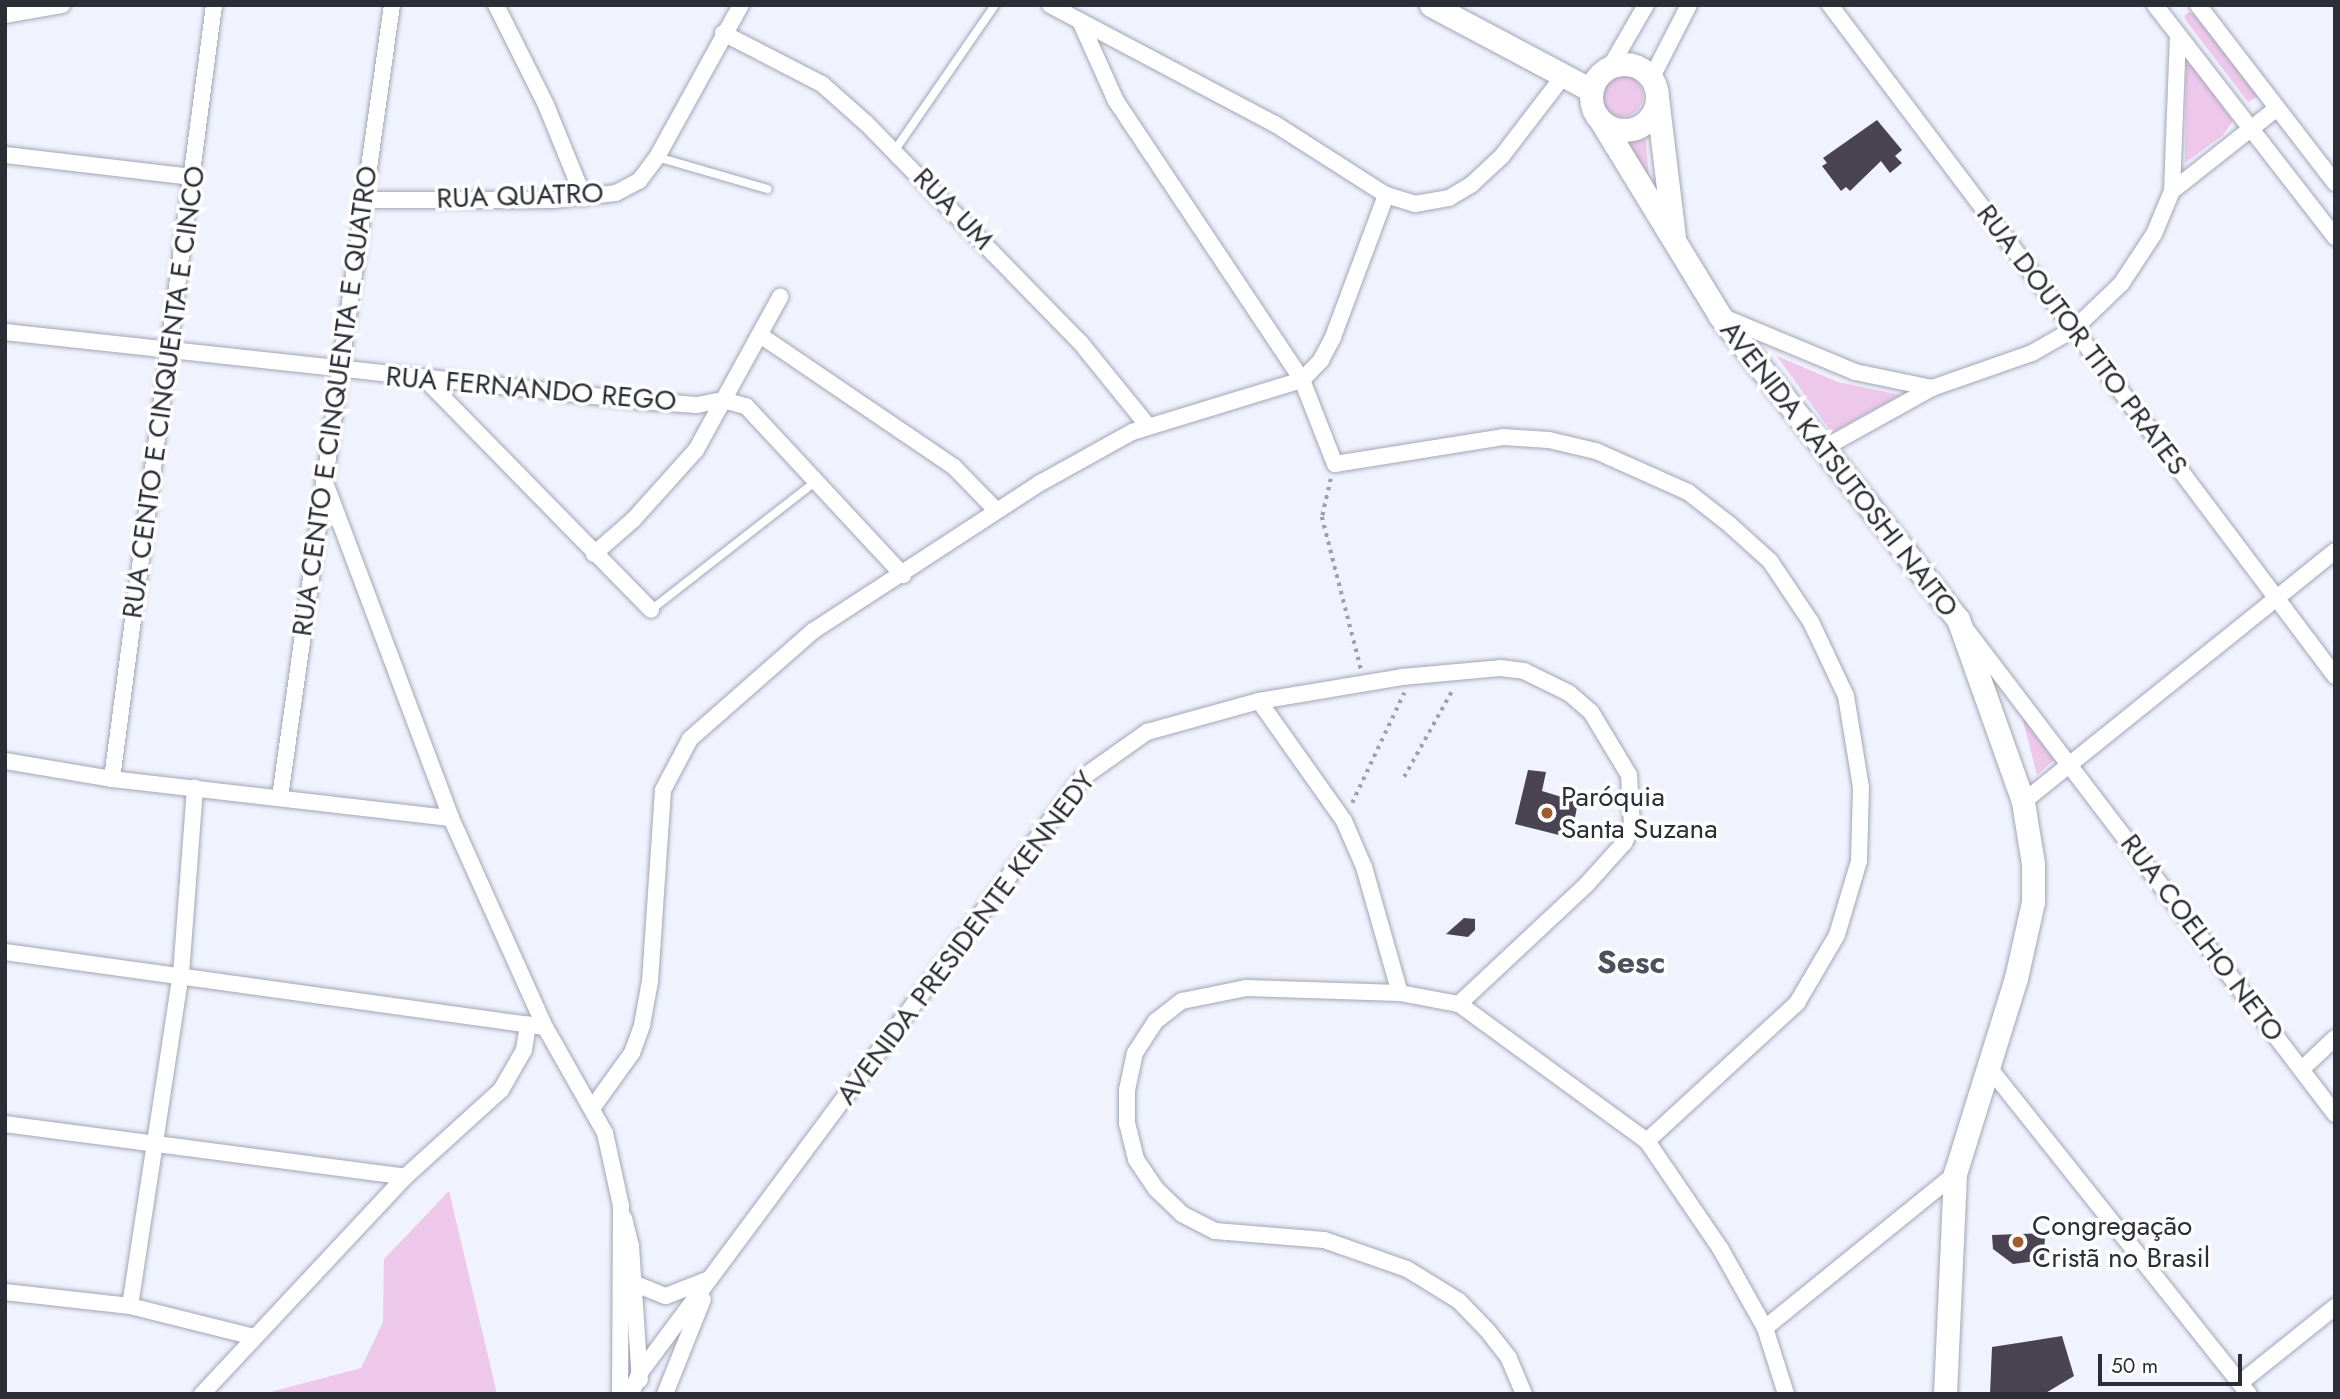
<!DOCTYPE html>
<html>
<head>
<meta charset="utf-8">
<style>
  body { margin:0 }
  #map { position:relative; width:2340px; height:1399px; overflow:hidden; background:#f0f3fe; font-family:Jost,sans-serif }
  div>[style] { position:absolute }
  [style*='--x'] { left:calc(var(--x)*1px); top:calc(var(--y)*1px); width:calc(var(--w)*1px); rotate:calc(var(--a)*1deg) }
  .green>* { inset:0; background:#eec8ea }
  .round { border-radius:50% }
  .building>* { inset:0; background:#494352 }
  .path>* { height:3.5px; margin-top:-1.75px; transform-origin:0; background:repeating-linear-gradient(90deg,#9d9fa9 0 3.5px,transparent 0 8.5px) }
  .roads { filter:drop-shadow(0 0 2px #a1a6b6) drop-shadow(0 0 2px #a1a6b6) }
  .lane>* { height:8px; margin:-4px; padding:0 4px; transform-origin:4px; border-radius:4px; background:#fff }
  .street>* { height:16px; margin:-8px; padding:0 8px; transform-origin:8px; border-radius:8px; background:#fff }
  .secondary>* { height:23px; margin:-11.5px; padding:0 11.5px; transform-origin:11.5px; border-radius:11.5px; background:#fff }
  .secondary>.ring { margin:-11.5px; padding:0; box-sizing:content-box; background:none; border:23px solid #fff; border-radius:50% }
  .dots>* { width:19px; height:19px; translate:-50% -50%; box-sizing:border-box; border:4px solid #fff; border-radius:50% }
  span { translate:-50% -50%; white-space:nowrap; text-align:center; line-height:1.15; -webkit-text-stroke:7px #fff; paint-order:stroke }
  .street-label { font-size:28px; color:#2c2e35 }
  .poi-label { font-size:28px; color:#2c2e35 }
  .left { translate:0 -50%; text-align:left }
  .quarter-label { font-size:32px; color:#4d515f; font-weight:700 }
  .frame { position:absolute; inset:0; border:7px solid #2c2e35; pointer-events:none }
  .scale { position:absolute; left:2098px; top:1354px; width:144px; height:32px; box-sizing:border-box; border:4px solid #2c2e35; border-top:0; padding-left:9px; font-size:21px; line-height:24px; white-space:nowrap; color:#2c2e35; -webkit-text-stroke:5px #fff; paint-order:stroke }
</style>
</head>
<body>
<div id="map">
  <div class="green">
    <i style="clip-path:polygon(2189px 12px,2195px 15px,2258px 97px,2248px 102px,2187px 22px,2184px 16px)"></i>
    <i style="clip-path:polygon(2186px 64px,2192px 65px,2233px 121px,2223px 135px,2185px 163px)"></i>
    <i class="round" style="left:1601px;top:75px;width:42px;height:42px"></i>
    <i style="clip-path:polygon(1646px 139px,1650px 193px,1623px 143px)"></i>
    <i style="clip-path:polygon(1777px 356px,1838px 382px,1900px 395px,1832px 433px)"></i>
    <i style="clip-path:polygon(2022px 717px,2054px 760px,2037px 775px)"></i>
    <i style="clip-path:polygon(449px 1191px,497px 1394px,263px 1394px,361px 1368px,383px 1322px,384px 1259px)"></i>
  </div>
  <div class="building">
    <i style="clip-path:polygon(1877px 120px,1902px 150px,1895px 156px,1902px 163px,1890px 173px,1881px 161px,1850px 191px,1846px 187px,1841px 191px,1822px 166px,1827px 163px,1823px 158px)"></i>
    <i style="clip-path:polygon(1528px 770px,1546px 772px,1542px 791px,1578px 802px,1571px 838px,1515px 824px)"></i>
    <i style="clip-path:polygon(1464px 918px,1475px 919px,1475px 930px,1468px 937px,1446px 934px)"></i>
    <i style="clip-path:polygon(2045px 1233px,2044px 1260px,2013px 1264px,1993px 1249px,1992px 1235px)"></i>
    <i style="clip-path:polygon(2062px 1336px,2074px 1376px,2044px 1394px,1990px 1394px,1992px 1347px)"></i>
  </div>
  <div class="path">
    <i style="--x:1331;--y:479;--w:39;--a:103"></i>
    <i style="--x:1322;--y:517;--w:157;--a:75.6"></i>
    <i style="--x:1404;--y:777;--w:101;--a:-60.9"></i>
    <i style="--x:1352;--y:803;--w:122;--a:-64.7"></i>
  </div>
  <div class="roads">
    <div class="lane">
      <i style="--x:895;--y:150;--w:176;--a:-55.4"></i>
      <i style="--x:657;--y:157;--w:115;--a:16.2"></i>
      <i style="--x:651;--y:610;--w:209;--a:-38"></i>
    </div>
    <div class="street">
      <i style="--x:496;--y:5;--w:112;--a:63.4"></i>
      <i style="--x:546;--y:105;--w:100;--a:67.8"></i>
      <i style="--x:1050;--y:5;--w:255;--a:27.9"></i>
      <i style="--x:1275;--y:124;--w:132;--a:32.6"></i>
      <i style="--x:1386;--y:195;--w:30;--a:17"></i>
      <i style="--x:1415;--y:204;--w:35;--a:-10"></i>
      <i style="--x:1449;--y:198;--w:27;--a:-31"></i>
      <i style="--x:1472;--y:184;--w:41;--a:-43"></i>
      <i style="--x:1502;--y:156;--w:103;--a:-52.5"></i>
      <i style="--x:1830;--y:5;--w:840;--a:53.03"></i>
      <i style="--x:2155;--y:5;--w:294;--a:52.2"></i>
      <i style="--x:2198;--y:5;--w:225;--a:52.4"></i>
      <i style="--x:5;--y:15;--w:58;--a:-10"></i>
      <i style="--x:1080;--y:21;--w:88;--a:65.8"></i>
      <i style="--x:1116;--y:101;--w:335;--a:56.3"></i>
      <i style="--x:1302;--y:380;--w:90;--a:68.6"></i>
      <i style="--x:1335;--y:464;--w:170;--a:-9.1"></i>
      <i style="--x:1503;--y:437;--w:46;--a:3.7"></i>
      <i style="--x:1549;--y:440;--w:48;--a:13.2"></i>
      <i style="--x:1596;--y:451;--w:101;--a:24"></i>
      <i style="--x:1688;--y:492;--w:52;--a:38"></i>
      <i style="--x:1729;--y:524;--w:55;--a:42.1"></i>
      <i style="--x:1770;--y:561;--w:73;--a:56.1"></i>
      <i style="--x:1811;--y:622;--w:82;--a:64.7"></i>
      <i style="--x:1846;--y:696;--w:93;--a:80.7"></i>
      <i style="--x:1861;--y:788;--w:73;--a:91.6"></i>
      <i style="--x:1859;--y:861;--w:77;--a:106.6"></i>
      <i style="--x:1837;--y:935;--w:79;--a:120.5"></i>
      <i style="--x:1797;--y:1003;--w:204;--a:137.4"></i>
      <i style="--x:723;--y:33;--w:111;--a:27.3"></i>
      <i style="--x:822;--y:84;--w:59;--a:41.6"></i>
      <i style="--x:866;--y:123;--w:306;--a:45.7"></i>
      <i style="--x:1080;--y:342;--w:108;--a:51"></i>
      <i style="--x:1610;--y:67;--w:72;--a:-59.9"></i>
      <i style="--x:1652;--y:77;--w:81;--a:-62.8"></i>
      <i style="--x:5;--y:155;--w:189;--a:6.7"></i>
      <i style="--x:2172;--y:191;--w:132;--a:-38.3"></i>
      <i style="--x:363;--y:200;--w:189;--a:0"></i>
      <i style="--x:552;--y:200;--w:64;--a:-6.2"></i>
      <i style="--x:616;--y:193;--w:26;--a:-28"></i>
      <i style="--x:639;--y:181;--w:30;--a:-53"></i>
      <i style="--x:657;--y:157;--w:174;--a:-61.1"></i>
      <i style="--x:1723;--y:317;--w:143;--a:22.6"></i>
      <i style="--x:1855;--y:372;--w:79;--a:11.7"></i>
      <i style="--x:1932;--y:388;--w:106;--a:-19.3"></i>
      <i style="--x:2032;--y:353;--w:48;--a:-29.7"></i>
      <i style="--x:2074;--y:329;--w:65;--a:-43.8"></i>
      <i style="--x:2121;--y:284;--w:60;--a:-56.6"></i>
      <i style="--x:2154;--y:234;--w:47;--a:-67.3"></i>
      <i style="--x:2172;--y:191;--w:154;--a:-87.8"></i>
      <i style="--x:5;--y:332;--w:639;--a:6.2"></i>
      <i style="--x:640;--y:401;--w:57;--a:4"></i>
      <i style="--x:697;--y:405;--w:26;--a:-11"></i>
      <i style="--x:723;--y:400;--w:24;--a:15"></i>
      <i style="--x:746;--y:406;--w:231;--a:47.1"></i>
      <i style="--x:760;--y:335;--w:235;--a:34.2"></i>
      <i style="--x:954;--y:467;--w:60;--a:45.7"></i>
      <i style="--x:425;--y:379;--w:323;--a:45.6"></i>
      <i style="--x:1822;--y:449;--w:126;--a:-29"></i>
      <i style="--x:323;--y:477;--w:364;--a:69.4"></i>
      <i style="--x:451;--y:818;--w:229;--a:65.8"></i>
      <i style="--x:545;--y:1027;--w:122;--a:60.5"></i>
      <i style="--x:605;--y:1133;--w:75;--a:77.6"></i>
      <i style="--x:621;--y:1206;--w:188;--a:90.3"></i>
      <i style="--x:594;--y:554;--w:52;--a:-41.1"></i>
      <i style="--x:633;--y:520;--w:94;--a:-48"></i>
      <i style="--x:696;--y:450;--w:175;--a:-61.2"></i>
      <i style="--x:1968;--y:632;--w:606;--a:52.71"></i>
      <i style="--x:1259;--y:701;--w:147;--a:54.7"></i>
      <i style="--x:1344;--y:821;--w:50;--a:66.5"></i>
      <i style="--x:1364;--y:867;--w:131;--a:74.1"></i>
      <i style="--x:5;--y:761;--w:109;--a:9.5"></i>
      <i style="--x:112;--y:779;--w:341;--a:6.6"></i>
      <i style="--x:112;--y:779;--w:781;--a:-82.49"></i>
      <i style="--x:280;--y:797;--w:800;--a:-81.95"></i>
      <i style="--x:2023;--y:802;--w:400;--a:-38.8"></i>
      <i style="--x:5;--y:952;--w:545;--a:7.91"></i>
      <i style="--x:1987;--y:1065;--w:421;--a:51.5"></i>
      <i style="--x:2302;--y:1069;--w:45;--a:-43.2"></i>
      <i style="--x:593;--y:1107;--w:67;--a:-54.2"></i>
      <i style="--x:632;--y:1053;--w:30;--a:-70"></i>
      <i style="--x:642;--y:1025;--w:45;--a:-79.7"></i>
      <i style="--x:650;--y:981;--w:191;--a:-86.1"></i>
      <i style="--x:663;--y:790;--w:58;--a:-62.1"></i>
      <i style="--x:690;--y:739;--w:164;--a:-41.3"></i>
      <i style="--x:813;--y:631;--w:271;--a:-33.1"></i>
      <i style="--x:1040;--y:483;--w:105;--a:-29"></i>
      <i style="--x:1132;--y:432;--w:178;--a:-17"></i>
      <i style="--x:1302;--y:380;--w:28;--a:-46"></i>
      <i style="--x:1321;--y:360;--w:26;--a:-62"></i>
      <i style="--x:1333;--y:337;--w:152;--a:-69.5"></i>
      <i style="--x:5;--y:1124;--w:403;--a:7.5"></i>
      <i style="--x:624;--y:1218;--w:29;--a:76"></i>
      <i style="--x:631;--y:1246;--w:134;--a:86.2"></i>
      <i style="--x:633;--y:1283;--w:35;--a:22"></i>
      <i style="--x:666;--y:1296;--w:44;--a:-21.3"></i>
      <i style="--x:5;--y:1292;--w:126;--a:6.4"></i>
      <i style="--x:130;--y:1306;--w:128;--a:14"></i>
      <i style="--x:130;--y:1306;--w:336;--a:-81.3"></i>
      <i style="--x:181;--y:974;--w:187;--a:-85.7"></i>
      <i style="--x:1765;--y:1328;--w:245;--a:-39"></i>
      <i style="--x:2240;--y:1383;--w:122;--a:-38.7"></i>
      <i style="--x:202;--y:1394;--w:297;--a:-46.9"></i>
      <i style="--x:405;--y:1177;--w:130;--a:-42.2"></i>
      <i style="--x:501;--y:1090;--w:46;--a:-60.1"></i>
      <i style="--x:524;--y:1050;--w:26;--a:-81"></i>
      <i style="--x:631;--y:1394;--w:22;--a:-68"></i>
      <i style="--x:639;--y:1374;--w:743;--a:-53.38"></i>
      <i style="--x:1082;--y:778;--w:80;--a:-35.3"></i>
      <i style="--x:1147;--y:732;--w:116;--a:-15.5"></i>
      <i style="--x:1259;--y:701;--w:145;--a:-9.5"></i>
      <i style="--x:1402;--y:677;--w:98;--a:-5.2"></i>
      <i style="--x:1500;--y:668;--w:24;--a:7"></i>
      <i style="--x:1524;--y:671;--w:50;--a:26.1"></i>
      <i style="--x:1569;--y:693;--w:29;--a:41"></i>
      <i style="--x:1591;--y:712;--w:74;--a:58.9"></i>
      <i style="--x:1629;--y:775;--w:51;--a:86.6"></i>
      <i style="--x:1632;--y:826;--w:19;--a:115"></i>
      <i style="--x:1624;--y:843;--w:57;--a:132.1"></i>
      <i style="--x:1586;--y:885;--w:174;--a:136.9"></i>
      <i style="--x:665;--y:1394;--w:102;--a:-68.2"></i>
      <i style="--x:1524;--y:1394;--w:39;--a:-113"></i>
      <i style="--x:1509;--y:1358;--w:37;--a:-128"></i>
      <i style="--x:1486;--y:1329;--w:39;--a:-134"></i>
      <i style="--x:1459;--y:1301;--w:61;--a:-148.4"></i>
      <i style="--x:1407;--y:1269;--w:88;--a:-160.7"></i>
      <i style="--x:1324;--y:1240;--w:109;--a:-175.3"></i>
      <i style="--x:1215;--y:1231;--w:37;--a:-153"></i>
      <i style="--x:1182;--y:1214;--w:36;--a:-136"></i>
      <i style="--x:1156;--y:1189;--w:36;--a:-124"></i>
      <i style="--x:1136;--y:1159;--w:36;--a:-104"></i>
      <i style="--x:1127;--y:1124;--w:34;--a:-90"></i>
      <i style="--x:1127;--y:1090;--w:38;--a:-78"></i>
      <i style="--x:1135;--y:1053;--w:38;--a:-57"></i>
      <i style="--x:1156;--y:1021;--w:33;--a:-38"></i>
      <i style="--x:1182;--y:1001;--w:65;--a:-11.5"></i>
      <i style="--x:1246;--y:988;--w:154;--a:1.9"></i>
      <i style="--x:1400;--y:993;--w:60;--a:10.6"></i>
      <i style="--x:1459;--y:1004;--w:233;--a:36.1"></i>
      <i style="--x:1647;--y:1141;--w:130;--a:55.7"></i>
      <i style="--x:1720;--y:1248;--w:92;--a:60.6"></i>
      <i style="--x:1765;--y:1328;--w:69;--a:72.3"></i>
    </div>
    <div class="secondary">
      <i style="--x:1431;--y:5;--w:181;--a:28"></i>
      <i class="ring" style="left:1591px;top:64px;width:43px;height:43px"></i>
      <i style="--x:1657;--y:97;--w:141;--a:83.1"></i>
      <i style="--x:1601;--y:121;--w:228;--a:58.6"></i>
      <i style="--x:1720;--y:316;--w:385;--a:51.9"></i>
      <i style="--x:1958;--y:619;--w:194;--a:70.4"></i>
      <i style="--x:2023;--y:802;--w:63;--a:80.8"></i>
      <i style="--x:2033;--y:864;--w:38;--a:90"></i>
      <i style="--x:2033;--y:902;--w:78;--a:102.6"></i>
      <i style="--x:2016;--y:978;--w:205;--a:107.3"></i>
      <i style="--x:1955;--y:1174;--w:220;--a:92.6"></i>
    </div>
  </div>
  <div class="dots">
    <i style="left:1547px;top:813px;background:#9f5c2c"></i>
    <i style="left:2018px;top:1242px;background:#9f5c2c"></i>
  </div>
  <div class="street-label">
    <span style="left:520px;top:196px;rotate:-2deg">RUA QUATRO</span>
    <span style="left:953px;top:209px;rotate:46deg">RUA UM</span>
    <span style="left:2082px;top:340px;rotate:53deg">RUA DOUTOR TITO PRATES</span>
    <span style="left:531px;top:389px;rotate:5deg">RUA FERNANDO REGO</span>
    <span style="left:164px;top:392px;rotate:-82deg">RUA CENTO E CINQUENTA E CINCO</span>
    <span style="left:335px;top:401px;rotate:-82deg">RUA CENTO E CINQUENTA E QUATRO</span>
    <span style="left:1839px;top:469px;rotate:52deg">AVENIDA KATSUTOSHI NAITO</span>
    <span style="left:966px;top:938px;rotate:-53deg">AVENIDA PRESIDENTE KENNEDY</span>
    <span style="left:2202px;top:938px;rotate:53deg">RUA COELHO NETO</span>
  </div>
  <div class="poi-label">
    <span class="left" style="left:1561px;top:813px">Paróquia<br>Santa Suzana</span>
    <span class="left" style="left:2032px;top:1242px">Congregação<br>Cristã no Brasil</span>
  </div>
  <div class="quarter-label">
    <span style="left:1631px;top:962px">Sesc</span>
  </div>
  <div class="frame"></div>
  <div class="scale">50 m</div>
</div>
</body>
</html>
